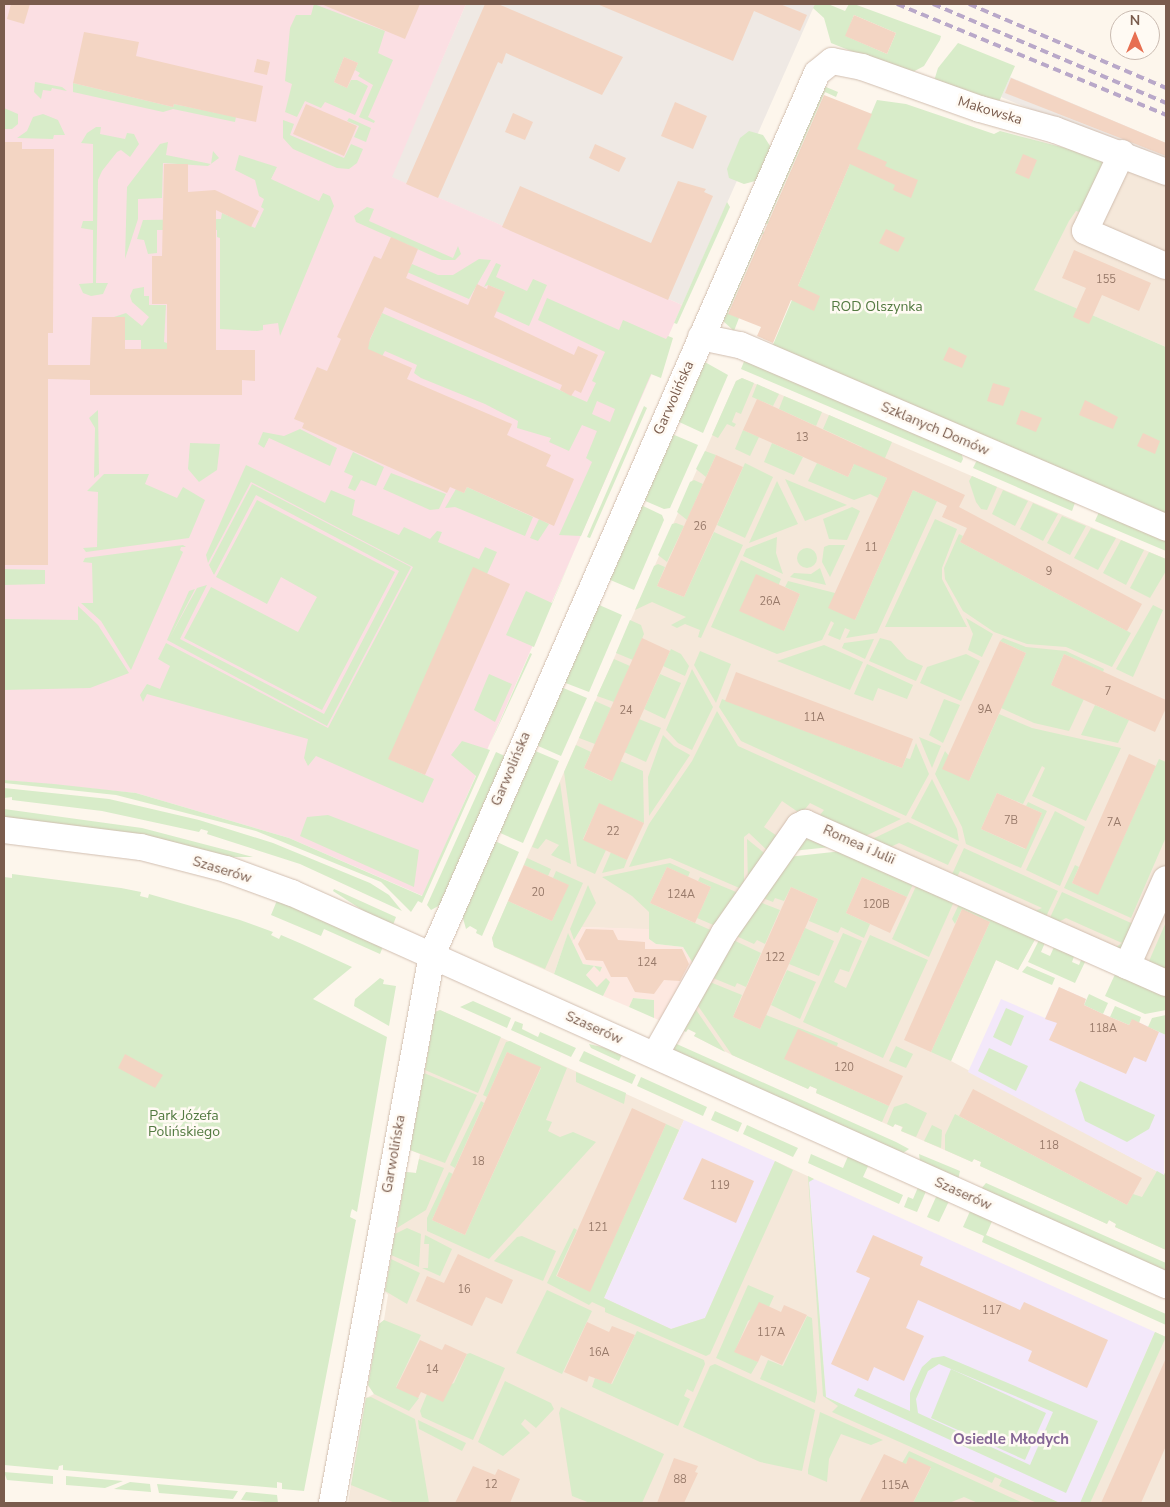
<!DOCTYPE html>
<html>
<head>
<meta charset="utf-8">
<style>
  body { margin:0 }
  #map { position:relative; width:1170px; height:1507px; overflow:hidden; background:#fdf6ec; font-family:"Nunito Sans",sans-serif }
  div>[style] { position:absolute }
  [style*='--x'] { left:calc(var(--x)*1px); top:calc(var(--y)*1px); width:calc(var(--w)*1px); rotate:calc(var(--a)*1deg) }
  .residential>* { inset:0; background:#f5e8da }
  .commercial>* { inset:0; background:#fde8e0 }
  .industrial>* { inset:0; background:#efe9e4 }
  .education>* { inset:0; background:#f3e8fa }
  .medical>* { inset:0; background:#fbdfe3 }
  .green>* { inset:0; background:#d8ecc9 }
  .round { border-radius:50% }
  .building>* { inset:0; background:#f3d5c3 }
  .roads { filter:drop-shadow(0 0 1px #d1beb0) drop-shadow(0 0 1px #d1beb0) }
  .minor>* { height:26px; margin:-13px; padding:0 13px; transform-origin:13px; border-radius:13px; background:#fff }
  .rail>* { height:4px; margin-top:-2px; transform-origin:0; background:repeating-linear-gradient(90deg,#b9a8c9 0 8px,transparent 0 13px) }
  span { translate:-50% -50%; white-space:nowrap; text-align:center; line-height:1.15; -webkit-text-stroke:5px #fffaf3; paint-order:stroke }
  .number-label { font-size:11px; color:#987a6a }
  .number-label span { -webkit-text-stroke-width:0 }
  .street-label { font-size:14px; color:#7a5c4d }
  .park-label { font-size:14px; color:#537a41 }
  .neighbourhood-label { font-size:15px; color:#846695; font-weight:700 }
  .frame { position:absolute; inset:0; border:5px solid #7a5c4d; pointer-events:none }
  .north { position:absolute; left:1110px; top:10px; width:50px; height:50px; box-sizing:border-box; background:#fffaf3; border:1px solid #cabbb1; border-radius:50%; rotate:0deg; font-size:14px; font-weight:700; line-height:20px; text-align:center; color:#7a5c4d }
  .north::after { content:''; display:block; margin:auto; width:18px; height:22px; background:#e76f51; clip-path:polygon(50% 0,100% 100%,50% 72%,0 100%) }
</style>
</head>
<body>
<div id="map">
  <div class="residential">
    <i style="clip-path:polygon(1108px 159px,1166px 183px,1166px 347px,1033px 290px,1069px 220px,1076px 210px,1082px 213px)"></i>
    <i style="clip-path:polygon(742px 378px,1166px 559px,1166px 977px,801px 814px,715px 932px,582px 927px,572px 943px,568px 934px,554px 974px,494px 947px,492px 938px,564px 772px,736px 381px)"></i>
    <i style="clip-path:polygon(851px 850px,1038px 934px,1018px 970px,996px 960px,951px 1061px,1164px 1175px,1166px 1170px,1166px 1250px,1115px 1227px,1116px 1224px,1109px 1220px,1107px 1224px,980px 1166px,981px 1162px,974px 1159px,972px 1162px,901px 1131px,902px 1127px,895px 1124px,893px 1127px,816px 1093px,817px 1089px,810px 1086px,808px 1089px,732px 1055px,694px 1036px,696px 1033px,688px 1029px,686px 1032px,708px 976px,755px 904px)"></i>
    <i style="clip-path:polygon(440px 1010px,684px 1120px,604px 1298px,775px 1161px,814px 1179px,809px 1182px,826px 1397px,1060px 1503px,348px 1503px,366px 1398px,374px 1394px,368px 1385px,379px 1324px,384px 1320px,388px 1295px,385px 1291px,406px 1172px,416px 1173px,419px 1159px,420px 1154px,410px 1150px,435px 1012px)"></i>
    <i style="clip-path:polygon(1155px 1332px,1166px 1337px,1166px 1503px,1080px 1503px)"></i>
  </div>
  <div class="commercial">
    <i style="clip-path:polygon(582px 927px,649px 929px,649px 939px,656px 944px,683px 947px,694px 965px,661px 1021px,654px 1018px,654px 1000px,633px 998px,629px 1007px,603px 996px,610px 981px,597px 987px,586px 975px,594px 966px,600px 971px,601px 967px,583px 964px,572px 943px)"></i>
  </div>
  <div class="industrial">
    <i style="clip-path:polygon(466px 4px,815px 4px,682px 305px,391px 177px)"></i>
    <i style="clip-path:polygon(1010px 77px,1166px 143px,1166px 160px,1153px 159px,1001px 97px)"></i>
  </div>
  <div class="education">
    <i style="clip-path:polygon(1059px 987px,1086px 999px,1084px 1005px,1103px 1014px,1129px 1025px,1132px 1019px,1166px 1035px,1164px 1175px,968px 1072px,1001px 999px,1045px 1018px)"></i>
    <i style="clip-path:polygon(684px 1120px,775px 1161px,705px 1318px,671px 1329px,604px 1298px)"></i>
    <i style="clip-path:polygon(814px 1179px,1155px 1332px,1080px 1503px,1060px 1503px,826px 1397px,809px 1181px)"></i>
  </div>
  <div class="medical">
    <i style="clip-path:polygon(4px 4px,466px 4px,392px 177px,682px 305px,423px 896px,289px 838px,136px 793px,4px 780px)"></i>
  </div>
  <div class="green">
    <i style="clip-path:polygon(314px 4px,385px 31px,378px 53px,393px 60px,368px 117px,375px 121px,374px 123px,359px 117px,373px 85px,358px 76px,360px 73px,355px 70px,358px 63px,344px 57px,334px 82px,347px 88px,351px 80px,357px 80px,368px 86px,355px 115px,325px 102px,321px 108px,305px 101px,297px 117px,285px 112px,292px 84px,285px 81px,290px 28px,296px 15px,311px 15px)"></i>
    <i style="clip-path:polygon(evenodd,815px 4px,828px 4px,845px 11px,849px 4px,854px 4px,941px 36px,940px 40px,924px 66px,909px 74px,831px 43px,824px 18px,813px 8px,815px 4px,854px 15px,896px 33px,887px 54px,846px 36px,854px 15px)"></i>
    <i style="clip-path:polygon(958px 43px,1015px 66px,998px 104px,934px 81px,938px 68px)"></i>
    <i style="clip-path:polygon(35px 82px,62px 87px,67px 91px,52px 88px,51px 91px,43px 90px,41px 99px,34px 92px)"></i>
    <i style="clip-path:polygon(73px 83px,173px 107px,174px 104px,236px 117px,235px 122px,173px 109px,163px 112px,73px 92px)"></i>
    <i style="clip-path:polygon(826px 87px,838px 92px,836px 97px,825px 92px,768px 221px,779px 226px,778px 229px,763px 222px,819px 90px)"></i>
    <i style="clip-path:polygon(877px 100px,906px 104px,994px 134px,1000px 131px,1108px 159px,1083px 213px,1076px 211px,1069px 221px,1034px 290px,1166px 347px,1166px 521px,772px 347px)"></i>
    <i style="clip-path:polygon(4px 108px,18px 114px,18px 124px,12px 129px,4px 129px)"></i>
    <i style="clip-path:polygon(43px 114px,58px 120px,65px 135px,54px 135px,53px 139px,17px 138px,27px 131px,33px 117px)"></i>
    <i style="clip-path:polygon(349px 118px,371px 128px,366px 142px,354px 137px,359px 126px,347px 121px)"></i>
    <i style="clip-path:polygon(283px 120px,294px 124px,290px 135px,344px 158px,351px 144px,363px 149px,357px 163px,349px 169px,337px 168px,293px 149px,283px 138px)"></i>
    <i style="clip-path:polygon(96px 127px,101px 127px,100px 134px,125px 139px,127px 133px,134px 134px,139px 144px,130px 157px,121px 150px,117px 152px,102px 171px,98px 180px,96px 283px,108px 283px,103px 294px,91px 296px,83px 293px,79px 284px,93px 283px,93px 230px,81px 228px,83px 221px,93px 221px,93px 144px,81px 143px,87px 133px)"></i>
    <i style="clip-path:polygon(749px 131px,763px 135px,772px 149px,759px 180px,744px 184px,729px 178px,727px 169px,740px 138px)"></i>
    <i style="clip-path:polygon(168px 142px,166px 155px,211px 164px,213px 151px,219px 158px,208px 166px,163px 163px,162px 198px,138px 199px,138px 219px,125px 259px,127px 187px,160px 144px)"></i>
    <i style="clip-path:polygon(239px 155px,277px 167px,271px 179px,319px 201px,323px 193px,330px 196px,334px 206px,280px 336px,278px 323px,263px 325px,263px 330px,257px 331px,220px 329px,220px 238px,217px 237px,217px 230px,157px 230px,157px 253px,148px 254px,144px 240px,137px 239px,143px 220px,221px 219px,222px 213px,255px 228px,264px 209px,261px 207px,264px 199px,259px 196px,255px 180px,235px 170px)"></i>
    <i style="clip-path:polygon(727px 202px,730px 207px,677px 324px,674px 323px)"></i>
    <i style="clip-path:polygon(367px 207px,374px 209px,369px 221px,453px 258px,458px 246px,461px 254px,455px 260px,442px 260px,356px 222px,354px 216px)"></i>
    <i style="clip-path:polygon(760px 230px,775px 237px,774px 239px,762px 234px,728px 313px,739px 318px,734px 331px,722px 320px)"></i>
    <i style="clip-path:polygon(479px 259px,491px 260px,469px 299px,407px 272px,412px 264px,438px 275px,453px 275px)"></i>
    <i style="clip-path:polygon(496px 263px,501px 265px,496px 277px,527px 291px,533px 279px,547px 285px,529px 326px,496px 311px,505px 292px,488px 285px,484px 287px)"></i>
    <i style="clip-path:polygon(144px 287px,144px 296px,149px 296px,149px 305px,166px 305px,164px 342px,167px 343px,167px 349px,141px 349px,141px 340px,125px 340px,125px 317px,114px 317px,126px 313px,142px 326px,149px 317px,132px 302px,130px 296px,133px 289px)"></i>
    <i style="clip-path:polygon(evenodd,547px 298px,619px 330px,623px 320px,666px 339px,668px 336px,673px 338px,661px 378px,651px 374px,581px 536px,559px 535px,592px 462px,586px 458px,597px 431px,582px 425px,569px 451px,549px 442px,551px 438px,517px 428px,518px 421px,485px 404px,421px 378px,414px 373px,417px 365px,385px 351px,380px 360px,364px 353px,382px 313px,587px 402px,596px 383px,592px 381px,605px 352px,538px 320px,547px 298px,597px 401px,615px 409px,610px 422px,592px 414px,597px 401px)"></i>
    <i style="clip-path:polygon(745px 359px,961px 451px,963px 459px,961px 463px,741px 369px)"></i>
    <i style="clip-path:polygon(703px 361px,728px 375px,703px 433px,677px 421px)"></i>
    <i style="clip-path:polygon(742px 378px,754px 383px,741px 414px,736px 412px,732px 422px,736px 424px,734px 427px,727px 424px,718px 438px,712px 435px,736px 381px)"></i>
    <i style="clip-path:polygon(757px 384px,779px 394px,773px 406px,752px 397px)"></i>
    <i style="clip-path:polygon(784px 396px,822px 412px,816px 426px,779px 409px)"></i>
    <i style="clip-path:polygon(644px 406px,647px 408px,590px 538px,587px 537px)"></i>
    <i style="clip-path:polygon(98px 410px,99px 474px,94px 478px,95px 428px,89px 418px)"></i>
    <i style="clip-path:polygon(829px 415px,892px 442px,878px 474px,887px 478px,878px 498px,870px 494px,854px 500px,808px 481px,817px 463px,848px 477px,862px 447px,823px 429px)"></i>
    <i style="clip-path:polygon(300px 429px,337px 448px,330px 466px,269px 438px,264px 448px,258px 444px,263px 432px,284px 436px)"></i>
    <i style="clip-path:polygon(743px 430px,759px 437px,750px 456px,735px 449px)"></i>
    <i style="clip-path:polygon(672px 434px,698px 445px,670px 508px,664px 509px,643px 500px)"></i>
    <i style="clip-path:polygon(190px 443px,220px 444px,217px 470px,199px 482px,188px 469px)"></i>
    <i style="clip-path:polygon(772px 443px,803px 457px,794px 475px,764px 462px)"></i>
    <i style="clip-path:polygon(705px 451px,716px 455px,706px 477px,696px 469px)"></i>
    <i style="clip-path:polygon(353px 452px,384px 467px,376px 486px,361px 480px,355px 491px,348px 488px,353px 476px,344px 472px)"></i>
    <i style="clip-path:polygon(977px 460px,1076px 500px,1072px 511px,973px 468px)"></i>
    <i style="clip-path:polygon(745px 463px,773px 477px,745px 538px,717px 525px)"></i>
    <i style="clip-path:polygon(246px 465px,325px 503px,331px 490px,355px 500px,352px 515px,399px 535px,404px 527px,430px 539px,437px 531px,442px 532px,438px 542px,479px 559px,485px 547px,497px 552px,487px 574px,473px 568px,389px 759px,434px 779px,423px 803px,316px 756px,308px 766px,304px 758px,308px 739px,147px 694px,143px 702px,140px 695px,147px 684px,160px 689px,170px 666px,158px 659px,166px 643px,328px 728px,413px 567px,251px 482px,208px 563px,206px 555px)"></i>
    <i style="clip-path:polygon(391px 473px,446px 494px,439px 509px,430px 510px,383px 489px)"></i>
    <i style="clip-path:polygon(104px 474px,149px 474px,145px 484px,177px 498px,183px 487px,205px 500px,189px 538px,86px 552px,83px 548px,97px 547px,98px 492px,87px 491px)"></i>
    <i style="clip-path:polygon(972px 476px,997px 487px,987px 510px,981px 509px,976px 502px,969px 481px)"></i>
    <i style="clip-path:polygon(785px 479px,847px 505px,805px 521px)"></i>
    <i style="clip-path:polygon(694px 480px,703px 484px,687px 520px,677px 512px,690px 482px)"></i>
    <i style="clip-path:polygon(777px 481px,798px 524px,749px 543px)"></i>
    <i style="clip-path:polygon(252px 484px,411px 567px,327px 726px,167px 640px,189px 591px,195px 589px,169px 639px,197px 588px,207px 585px,180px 639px,324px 714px,399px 571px,256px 495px,214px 575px,209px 565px)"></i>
    <i style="clip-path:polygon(467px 487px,533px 517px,525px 536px,455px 507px,445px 508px,456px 489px,464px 493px)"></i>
    <i style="clip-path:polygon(913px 490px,937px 501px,877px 633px,846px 638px,850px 630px,845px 628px,840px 640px,828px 635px,834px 623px,831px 621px,822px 640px,777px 654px,711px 627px,741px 560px,781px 579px,779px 584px,784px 631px,800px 594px,785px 587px,788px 581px,835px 593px,855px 620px)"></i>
    <i style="clip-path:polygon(1003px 490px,1028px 501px,1015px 526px,992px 514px)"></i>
    <i style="clip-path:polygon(257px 500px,395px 572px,322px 710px,184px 638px,211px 587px,298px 632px,317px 597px,281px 577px,267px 604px,216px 577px)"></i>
    <i style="clip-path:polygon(1033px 503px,1058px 514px,1043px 541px,1020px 529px)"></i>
    <i style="clip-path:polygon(641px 505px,662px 515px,664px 520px,634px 590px,608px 579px)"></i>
    <i style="clip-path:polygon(852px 507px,860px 511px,847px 540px,829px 539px,823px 519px)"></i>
    <i style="clip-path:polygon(1099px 512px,1166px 540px,1166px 551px,1095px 521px)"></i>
    <i style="clip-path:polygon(1062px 516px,1086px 526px,1070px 555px,1047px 543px)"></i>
    <i style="clip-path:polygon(539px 519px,549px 524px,538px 541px,530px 538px)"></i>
    <i style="clip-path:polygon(935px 519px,957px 529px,942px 568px,942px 579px,967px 627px,885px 627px)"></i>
    <i style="clip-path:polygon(676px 523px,684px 526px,667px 562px,658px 555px,672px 524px)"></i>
    <i style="clip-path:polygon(1091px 528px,1116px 538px,1098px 570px,1074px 558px)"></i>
    <i style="clip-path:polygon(714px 532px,743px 545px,701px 638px,698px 637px,700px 630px,685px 624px,677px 628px,671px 625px,686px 617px,652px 602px,635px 610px,654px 566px,658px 564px,665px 567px,657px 586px,684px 597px)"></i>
    <i style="clip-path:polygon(959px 534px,963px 536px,960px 542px,1131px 633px,1112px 667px,1066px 647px,1027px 644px,994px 632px,963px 611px,945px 579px,944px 568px)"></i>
    <i style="clip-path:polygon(777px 537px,776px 553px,783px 574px,743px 556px,746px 549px)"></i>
    <i style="clip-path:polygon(1121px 540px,1144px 550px,1126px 585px,1103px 573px)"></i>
    <i style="clip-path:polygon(183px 545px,186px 547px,181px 547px,180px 550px,183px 552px,131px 670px,101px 621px,81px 603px,93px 603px,92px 563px,83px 562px,85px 558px)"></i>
    <i style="clip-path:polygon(829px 545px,845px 545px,830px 577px,822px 562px,824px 547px)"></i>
    <i class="round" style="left:797px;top:548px;width:20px;height:20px"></i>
    <i style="clip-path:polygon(575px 549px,534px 647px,506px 635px,526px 591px,552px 603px)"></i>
    <i style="clip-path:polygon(1149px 552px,1166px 559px,1166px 571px,1150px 598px,1130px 588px)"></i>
    <i style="clip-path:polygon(820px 568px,826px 585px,790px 577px,794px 573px,811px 574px)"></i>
    <i style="clip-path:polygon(4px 569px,45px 570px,45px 584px,4px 585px)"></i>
    <i style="clip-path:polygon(597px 604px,622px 615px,589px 692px,563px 682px)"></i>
    <i style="clip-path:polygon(1153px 605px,1163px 610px,1133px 677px,1116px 669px)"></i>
    <i style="clip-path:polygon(78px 606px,98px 625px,129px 673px,90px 688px,4px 690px,4px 619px,78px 620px)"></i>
    <i style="clip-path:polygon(966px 618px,993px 634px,982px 657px,968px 650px,973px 634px)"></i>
    <i style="clip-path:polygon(630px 620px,641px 625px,644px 634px,633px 660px,616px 653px)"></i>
    <i style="clip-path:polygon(880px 638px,891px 641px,907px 659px,923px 666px,916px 681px,869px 661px)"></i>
    <i style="clip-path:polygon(1003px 638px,1026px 647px,1066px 651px,1104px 669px,1103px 672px,1064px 654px,1051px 685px,1084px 699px,1069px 731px,1034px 723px,1001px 708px,1026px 653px,1000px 641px)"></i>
    <i style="clip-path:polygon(874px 639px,865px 659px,842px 648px,844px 643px)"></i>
    <i style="clip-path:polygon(824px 645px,863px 662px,850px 690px,777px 661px)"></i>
    <i style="clip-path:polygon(671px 649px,681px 654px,689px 666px,685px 676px,663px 666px)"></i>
    <i style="clip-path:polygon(700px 651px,731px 664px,716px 703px,694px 665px)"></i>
    <i style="clip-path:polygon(530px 653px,532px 654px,490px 744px)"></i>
    <i style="clip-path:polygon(966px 654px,980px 661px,961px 701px,920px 683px,927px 667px)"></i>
    <i style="clip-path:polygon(614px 659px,630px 666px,614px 702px,597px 696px)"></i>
    <i style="clip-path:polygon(867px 664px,913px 685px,907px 699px,878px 688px,873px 701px,854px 694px)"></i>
    <i style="clip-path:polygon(692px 669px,713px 707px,692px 750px,678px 743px,666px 730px)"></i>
    <i style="clip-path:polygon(489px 674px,512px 684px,495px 722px,474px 710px)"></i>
    <i style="clip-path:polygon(660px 674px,681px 683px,665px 719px,644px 709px)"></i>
    <i style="clip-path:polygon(561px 687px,587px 698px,561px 756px,536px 745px)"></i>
    <i style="clip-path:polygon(722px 699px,902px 768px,906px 758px,910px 759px,916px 743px,929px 774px,906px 816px,741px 741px,719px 707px)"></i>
    <i style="clip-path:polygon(944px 699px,960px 705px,943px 743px,929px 735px)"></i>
    <i style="clip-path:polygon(595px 701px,611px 708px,595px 744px,579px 738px)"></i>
    <i style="clip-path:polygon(1095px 705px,1129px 720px,1118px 743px,1081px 735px)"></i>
    <i style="clip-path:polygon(717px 711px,738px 746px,901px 819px,857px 840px,815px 821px,824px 810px,810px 803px,801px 814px,782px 801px,764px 827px,783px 840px,770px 853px,749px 833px,744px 837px,744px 890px,670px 858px,629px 867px,649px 824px,692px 761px)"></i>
    <i style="clip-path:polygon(999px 714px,1032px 728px,1121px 748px,1086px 821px,1032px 796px,1045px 768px,1042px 766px,1023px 804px,997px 793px,981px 829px,1025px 849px,1042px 813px,1026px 806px,1028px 802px,1047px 811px,1021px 868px,966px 844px,962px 827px,935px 774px,945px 751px,969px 781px)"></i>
    <i style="clip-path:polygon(639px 719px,661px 728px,646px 762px,624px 752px)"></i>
    <i style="clip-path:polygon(663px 735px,674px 746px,690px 755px,649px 816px,648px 777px)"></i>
    <i style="clip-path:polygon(919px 737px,941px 746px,932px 768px)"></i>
    <i style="clip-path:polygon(462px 741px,490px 750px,422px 903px,418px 901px,411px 912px,381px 882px,256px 831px,116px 795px,4px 783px,4px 780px,54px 784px,136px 793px,289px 838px,422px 896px,476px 776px,451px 755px)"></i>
    <i style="clip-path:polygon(576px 745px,591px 752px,584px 768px,611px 781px,620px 761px,643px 771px,644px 823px,599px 804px,583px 839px,606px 850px,595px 874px,577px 866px,564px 772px)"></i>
    <i style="clip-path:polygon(533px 750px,559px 761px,523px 843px,498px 832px)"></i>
    <i style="clip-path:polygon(496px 752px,507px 757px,444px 903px,431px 910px,427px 905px)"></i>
    <i style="clip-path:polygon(1159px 759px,1166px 762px,1166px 837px,1131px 918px,1064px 888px,1075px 865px,1079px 867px,1072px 883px,1098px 894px)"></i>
    <i style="clip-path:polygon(932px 779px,957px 829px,959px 841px,911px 818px)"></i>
    <i style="clip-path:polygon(560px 782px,571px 864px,551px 855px,559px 845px,546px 839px,538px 849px,532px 847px)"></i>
    <i style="clip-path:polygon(4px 788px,109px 799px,199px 820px,273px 843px,370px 883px,389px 895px,402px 911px,300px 864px,207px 834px,208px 831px,201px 829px,199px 832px,102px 811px,12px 800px,12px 797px,4px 798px)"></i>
    <i style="clip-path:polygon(4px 809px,142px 828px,253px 857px,221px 857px,99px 829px,4px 818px)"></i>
    <i style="clip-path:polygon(1055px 811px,1085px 827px,1060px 886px,1026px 870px)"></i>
    <i style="clip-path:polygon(328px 815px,419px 850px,414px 887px,300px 836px,307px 817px)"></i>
    <i style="clip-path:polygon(908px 822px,958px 845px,948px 865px,899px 843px,882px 851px,864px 843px)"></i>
    <i style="clip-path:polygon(806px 831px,850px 845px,792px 851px)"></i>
    <i style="clip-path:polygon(747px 839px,768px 856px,748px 885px)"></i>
    <i style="clip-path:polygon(495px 841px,519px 852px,482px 936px,476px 933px,477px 930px,470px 926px,466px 929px,461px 911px)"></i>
    <i style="clip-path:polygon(964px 848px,1058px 891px,1043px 923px,1026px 915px,1042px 908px,960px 871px,954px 883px,949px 881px)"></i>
    <i style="clip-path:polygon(851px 850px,914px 882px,907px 897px,862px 877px,846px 913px,870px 924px,864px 938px,841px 927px,838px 933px,809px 921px,818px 899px,791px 887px,784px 901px,775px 898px,773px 902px,760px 897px,788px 857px)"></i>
    <i style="clip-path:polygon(611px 852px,627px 860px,624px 868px,602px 873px)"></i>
    <i style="clip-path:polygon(527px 858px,551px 869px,548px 876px,524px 865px)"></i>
    <i style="clip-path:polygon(670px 863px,690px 872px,688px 877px,667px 867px,650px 903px,715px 932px,694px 965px,683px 947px,656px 944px,649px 939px,649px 912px,632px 896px,602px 877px)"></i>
    <i style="clip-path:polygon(556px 871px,583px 883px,545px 969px,494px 947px,492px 938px,508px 901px,552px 921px,568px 885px,553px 878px)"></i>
    <i style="clip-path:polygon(12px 874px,121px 888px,141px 892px,140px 896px,148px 898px,149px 894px,240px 920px,273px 932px,271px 935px,279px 939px,281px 935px,302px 944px,352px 967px,313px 999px,387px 1037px,357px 1212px,352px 1209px,351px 1212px,350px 1217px,356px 1220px,304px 1491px,282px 1489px,282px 1483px,277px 1482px,277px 1488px,63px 1470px,63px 1465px,59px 1466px,58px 1470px,4px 1465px,4px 877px,12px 878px)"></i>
    <i style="clip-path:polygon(700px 877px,741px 894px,718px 927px,697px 918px,711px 887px,698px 881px)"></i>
    <i style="clip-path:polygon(917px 884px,956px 897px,929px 957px,892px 939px)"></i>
    <i style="clip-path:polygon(588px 885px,596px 903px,574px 940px,570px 929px)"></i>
    <i style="clip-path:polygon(334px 889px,396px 917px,393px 925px,370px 915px,333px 891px)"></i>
    <i style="clip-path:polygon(1062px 892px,1140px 927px,1130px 949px,1109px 952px,1122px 943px,1066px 918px,1051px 926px,1047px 924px)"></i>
    <i style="clip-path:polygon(278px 898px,384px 944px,380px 954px,324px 929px,321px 936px,271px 915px)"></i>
    <i style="clip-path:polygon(961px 900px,1038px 934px,1018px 970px,996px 960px,951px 1061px,931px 1052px,990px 922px,962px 909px,955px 924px,952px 919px)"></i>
    <i style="clip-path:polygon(757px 901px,780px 910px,765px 944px,757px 940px,754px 944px,734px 935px)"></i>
    <i style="clip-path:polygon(1166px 922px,1166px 977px,1146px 968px)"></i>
    <i style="clip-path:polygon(805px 928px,834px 941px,819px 976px,789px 964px)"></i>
    <i style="clip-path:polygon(568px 933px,583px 964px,602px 967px,600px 972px,594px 966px,586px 975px,597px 987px,606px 978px,610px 982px,603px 996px,554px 974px)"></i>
    <i style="clip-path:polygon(843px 933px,862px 941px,849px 972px,840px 969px,834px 982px,846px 988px,870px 935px,928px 960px,883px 1058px,803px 1022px)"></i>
    <i style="clip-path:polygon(1041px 936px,1047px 938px,1041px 952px,1050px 956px,1054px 947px,1075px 954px,1072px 962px,1079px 965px,1081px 960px,1085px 962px,1075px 983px,1028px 962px)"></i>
    <i style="clip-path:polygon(731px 939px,761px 953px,746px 987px,737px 983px,735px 987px,708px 976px)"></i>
    <i style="clip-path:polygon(1027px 966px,1055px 978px,1052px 985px,1022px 972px)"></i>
    <i style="clip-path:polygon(787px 970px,816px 982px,800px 1019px,771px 1005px)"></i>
    <i style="clip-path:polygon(1117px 970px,1166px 992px,1166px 1010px,1145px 1014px,1105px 996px)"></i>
    <i style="clip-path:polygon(380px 978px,384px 980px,383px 984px,396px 986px,389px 1026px,354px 1006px,355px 999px)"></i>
    <i style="clip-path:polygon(705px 980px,742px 995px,733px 1017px,760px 1029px,766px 1015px,838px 1043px,837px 1046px,785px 1059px,889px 1106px,882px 1122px,816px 1093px,817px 1089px,810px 1086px,808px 1089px,732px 1055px,694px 1000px)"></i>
    <i style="clip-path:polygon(1089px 994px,1108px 1003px,1103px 1014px,1084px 1005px)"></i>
    <i style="clip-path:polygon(633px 998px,654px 1000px,654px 1018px,629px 1007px)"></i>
    <i style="clip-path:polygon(473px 1001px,511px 1018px,507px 1028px,460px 1007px)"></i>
    <i style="clip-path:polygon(692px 1004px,725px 1052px,694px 1036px,696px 1033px,688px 1029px,686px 1032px,678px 1028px)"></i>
    <i style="clip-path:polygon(1115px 1006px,1141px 1017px,1139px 1023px,1132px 1020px,1129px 1025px,1110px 1017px)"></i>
    <i style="clip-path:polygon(1006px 1008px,1024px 1016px,1011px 1046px,993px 1037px)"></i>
    <i style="clip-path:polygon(440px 1010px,501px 1037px,478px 1093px,425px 1070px,435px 1012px)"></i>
    <i style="clip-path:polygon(1166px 1015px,1166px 1035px,1148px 1027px,1152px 1018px)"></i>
    <i style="clip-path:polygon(515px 1021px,523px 1024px,522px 1029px,538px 1037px,540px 1032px,576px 1048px,571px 1057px,511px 1030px)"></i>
    <i style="clip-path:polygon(510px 1041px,567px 1068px,546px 1120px,552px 1122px,548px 1131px,560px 1137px,573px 1132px,596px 1142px,489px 1259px,427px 1231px,427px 1218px,449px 1172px,453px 1174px,432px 1220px,465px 1235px,541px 1068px,507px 1052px,487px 1097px,483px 1095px,506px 1042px)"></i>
    <i style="clip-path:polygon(670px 1041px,896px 1142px,909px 1149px,903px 1153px,670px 1050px)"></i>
    <i style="clip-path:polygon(589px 1044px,623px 1052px,619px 1061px,591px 1048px)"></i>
    <i style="clip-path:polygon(896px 1046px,913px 1054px,906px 1068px,889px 1061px)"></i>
    <i style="clip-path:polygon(989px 1048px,1028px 1066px,1016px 1091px,978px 1071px)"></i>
    <i style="clip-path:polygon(584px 1051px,636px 1075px,632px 1084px,579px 1061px)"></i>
    <i style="clip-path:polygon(576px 1072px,626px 1093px,624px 1104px,576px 1082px)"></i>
    <i style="clip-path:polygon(424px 1073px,477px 1095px,445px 1163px,410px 1150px)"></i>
    <i style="clip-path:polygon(641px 1077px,707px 1107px,703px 1116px,637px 1086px)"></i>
    <i style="clip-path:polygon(1080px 1081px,1155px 1115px,1149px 1129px,1127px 1142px,1085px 1121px,1075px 1090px)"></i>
    <i style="clip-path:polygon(481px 1101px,484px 1103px,455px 1168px,450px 1165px)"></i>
    <i style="clip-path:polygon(906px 1103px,927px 1113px,916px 1137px,901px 1131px,903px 1127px,895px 1124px,893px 1127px,887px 1124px,894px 1107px)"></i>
    <i style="clip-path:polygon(715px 1111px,742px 1123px,738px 1132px,711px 1120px)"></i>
    <i style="clip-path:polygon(955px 1114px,1127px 1205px,1133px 1194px,1142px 1197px,1157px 1171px,1164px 1175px,1166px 1170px,1166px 1250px,1115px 1227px,1116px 1224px,1109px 1220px,1107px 1224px,980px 1166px,981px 1162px,974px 1159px,972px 1162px,945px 1150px,945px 1135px)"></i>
    <i style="clip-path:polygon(666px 1124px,679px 1130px,604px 1298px,671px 1329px,705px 1318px,775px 1161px,793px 1170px,710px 1354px,706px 1356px,605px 1312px,605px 1308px,592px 1302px,589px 1305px,547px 1283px,574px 1228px,577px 1230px,556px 1276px,590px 1291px)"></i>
    <i style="clip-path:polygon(747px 1125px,798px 1148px,793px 1157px,743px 1134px)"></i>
    <i style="clip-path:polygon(932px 1125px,942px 1130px,941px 1148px,924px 1141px)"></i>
    <i style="clip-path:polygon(811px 1154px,843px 1168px,849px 1154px,869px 1164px,863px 1177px,903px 1195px,899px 1204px,808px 1163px)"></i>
    <i style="clip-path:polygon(919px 1154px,960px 1171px,958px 1180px,920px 1162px)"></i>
    <i style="clip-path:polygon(419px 1159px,444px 1168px,426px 1210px,397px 1228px,406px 1172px,416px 1173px)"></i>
    <i style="clip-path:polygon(808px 1176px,814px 1179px,809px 1182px,826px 1397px,1060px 1503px,1037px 1503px,999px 1486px,1002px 1480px,995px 1477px,992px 1483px,832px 1412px,838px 1406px,823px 1396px)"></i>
    <i style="clip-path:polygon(986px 1183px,1166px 1263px,1166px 1274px,980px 1190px)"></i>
    <i style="clip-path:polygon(919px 1185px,927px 1189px,917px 1212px,904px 1207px,908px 1197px,913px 1199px)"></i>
    <i style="clip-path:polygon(942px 1195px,950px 1199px,939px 1222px,927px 1217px,936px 1197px)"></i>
    <i style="clip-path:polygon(971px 1209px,993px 1219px,986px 1235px,1166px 1314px,1166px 1325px,982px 1242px,984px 1236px,963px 1227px)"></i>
    <i style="clip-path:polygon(407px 1228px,421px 1234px,419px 1267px,391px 1255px,395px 1234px)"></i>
    <i style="clip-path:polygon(425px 1235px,452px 1249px,440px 1276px,422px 1268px,428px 1268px,429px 1244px,424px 1244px)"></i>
    <i style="clip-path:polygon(522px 1236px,556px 1251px,543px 1281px,494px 1261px,517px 1237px)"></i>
    <i style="clip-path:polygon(391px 1259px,420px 1273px,407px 1304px,385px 1291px)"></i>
    <i style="clip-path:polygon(748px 1285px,774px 1296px,769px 1307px,748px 1321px,735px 1351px,758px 1362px,751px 1374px,716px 1358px)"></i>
    <i style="clip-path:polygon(547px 1290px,592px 1311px,562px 1374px,516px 1353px)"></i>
    <i style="clip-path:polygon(807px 1316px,812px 1318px,817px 1393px,815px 1403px,760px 1379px,768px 1360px,783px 1366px)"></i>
    <i style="clip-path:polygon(384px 1320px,421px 1335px,396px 1387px,419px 1398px,409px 1411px,374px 1394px,368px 1385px,379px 1324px)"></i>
    <i style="clip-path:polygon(637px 1331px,704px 1360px,705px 1364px,693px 1392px,687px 1389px,684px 1396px,690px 1399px,678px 1426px,592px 1387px,595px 1378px,612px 1384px)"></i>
    <i style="clip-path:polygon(1155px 1332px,1166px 1337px,1090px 1503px,1080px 1503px)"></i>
    <i style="clip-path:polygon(470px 1353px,505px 1368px,473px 1440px,422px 1417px,420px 1411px,427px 1394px,454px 1383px,467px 1354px)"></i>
    <i style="clip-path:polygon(evenodd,944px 1356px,1098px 1421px,1066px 1493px,854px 1396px,858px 1388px,910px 1411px,910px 1393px,922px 1367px,932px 1358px,944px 1356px,939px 1364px,1053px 1412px,1030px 1465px,918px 1413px,916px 1399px,928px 1371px,939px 1364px)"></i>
    <i style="clip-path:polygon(715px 1364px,815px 1410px,802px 1471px,760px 1462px,683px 1427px,710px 1366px)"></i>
    <i style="clip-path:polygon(951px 1369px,1046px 1413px,1025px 1460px,931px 1418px)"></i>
    <i style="clip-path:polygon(505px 1381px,551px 1403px,554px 1409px,536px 1428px,525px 1419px,521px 1424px,530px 1433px,503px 1456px,478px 1442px)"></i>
    <i style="clip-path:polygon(371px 1397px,415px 1419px,429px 1503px,395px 1503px,351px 1485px,366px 1398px)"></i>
    <i style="clip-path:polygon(561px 1407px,664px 1454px,642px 1503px,590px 1503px,572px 1496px,559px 1413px)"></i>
    <i style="clip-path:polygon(820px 1412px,883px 1440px,871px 1445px,841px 1434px,829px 1459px,827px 1482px,808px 1474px,808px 1470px)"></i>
    <i style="clip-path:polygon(418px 1420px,466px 1443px,462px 1451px,419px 1429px)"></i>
    <i style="clip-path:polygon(909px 1451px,1023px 1503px,978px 1503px,964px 1497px,949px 1503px,913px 1503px,931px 1468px,909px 1459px,905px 1465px,902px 1463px)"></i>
    <i style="clip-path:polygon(4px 1472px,53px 1476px,53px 1484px,7px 1480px)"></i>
    <i style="clip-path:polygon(66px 1476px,123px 1481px,105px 1488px,66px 1485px)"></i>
    <i style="clip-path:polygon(130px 1482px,150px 1484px,151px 1492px,114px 1489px)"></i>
    <i style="clip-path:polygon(157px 1484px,238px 1491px,233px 1499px,159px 1493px)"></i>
    <i style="clip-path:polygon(246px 1492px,277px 1495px,278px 1503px,241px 1500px)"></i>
  </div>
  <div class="building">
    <i style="clip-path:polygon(11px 4px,30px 4px,24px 24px,7px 19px)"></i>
    <i style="clip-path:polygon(321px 4px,420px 4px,405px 39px)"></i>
    <i style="clip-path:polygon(485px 4px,498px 4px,623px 57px,602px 95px,506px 53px,502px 64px,498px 62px,438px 198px,406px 184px)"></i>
    <i style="clip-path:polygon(597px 4px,780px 4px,807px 15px,800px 31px,754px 11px,733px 61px)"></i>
    <i style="clip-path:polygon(854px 15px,896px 33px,887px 54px,845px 36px)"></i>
    <i style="clip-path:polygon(84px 32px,139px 42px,136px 56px,263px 86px,256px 122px,174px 104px,173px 107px,73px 83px)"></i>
    <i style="clip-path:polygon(344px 57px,358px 63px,347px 88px,334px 82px)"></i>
    <i style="clip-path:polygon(257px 59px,270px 62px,267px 75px,254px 72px)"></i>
    <i style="clip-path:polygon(1011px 78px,1166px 143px,1166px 156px,1005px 93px)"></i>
    <i style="clip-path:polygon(824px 95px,872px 114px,857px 149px,887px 162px,885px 166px,918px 180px,911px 198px,893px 190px,895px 185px,850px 164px,798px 286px,820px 296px,814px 311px,791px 300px,773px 343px,757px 336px,761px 327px,728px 314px)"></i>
    <i style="clip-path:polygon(675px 102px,707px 116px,693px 149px,661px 136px)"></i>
    <i style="clip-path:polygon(306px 104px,357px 126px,344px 156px,293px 134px)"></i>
    <i style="clip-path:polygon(513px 113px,533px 122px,525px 140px,505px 132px)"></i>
    <i style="clip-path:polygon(4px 142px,22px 142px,22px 149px,54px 149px,53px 333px,48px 333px,48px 365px,90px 365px,92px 317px,125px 317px,125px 349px,167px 349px,167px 304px,152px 304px,152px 256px,162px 256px,164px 164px,188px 164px,188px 192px,215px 190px,259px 211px,251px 227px,216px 210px,216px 350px,255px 350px,255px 381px,242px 380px,242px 395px,90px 395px,90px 380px,48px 379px,48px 565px,4px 565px)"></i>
    <i style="clip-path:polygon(595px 144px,626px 158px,619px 172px,589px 158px)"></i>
    <i style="clip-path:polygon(1023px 154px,1037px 160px,1029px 179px,1015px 173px)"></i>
    <i style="clip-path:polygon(678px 181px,706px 189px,704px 192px,713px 196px,668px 300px,502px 227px,520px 186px,651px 243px)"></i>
    <i style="clip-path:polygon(886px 229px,905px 238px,898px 252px,879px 243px)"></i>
    <i style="clip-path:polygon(391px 237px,418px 249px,406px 278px,468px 305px,477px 284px,487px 289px,488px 285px,505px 292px,494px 317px,574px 355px,578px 346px,598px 355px,581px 393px,575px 390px,571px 396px,560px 390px,562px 385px,385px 307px,370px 339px,368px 349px,412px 368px,407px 379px,512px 424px,507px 435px,551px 455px,546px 466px,574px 479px,554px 526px,467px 487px,464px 493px,450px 487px,447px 493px,302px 428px,304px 423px,294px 419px,317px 367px,327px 371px,341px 339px,337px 337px,374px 256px,381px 259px)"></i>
    <i style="clip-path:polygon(1074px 250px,1151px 283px,1139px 311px,1102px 295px,1089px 324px,1073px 317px,1086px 288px,1062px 278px)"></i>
    <i style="clip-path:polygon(949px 347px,967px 356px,962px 368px,943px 360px)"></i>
    <i style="clip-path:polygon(993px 383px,1010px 388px,1003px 406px,987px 401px)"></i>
    <i style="clip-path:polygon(757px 399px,965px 495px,959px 507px,1142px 604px,1127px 631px,960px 542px,967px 528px,942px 517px,947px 506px,913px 490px,855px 620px,828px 608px,887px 478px,854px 464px,848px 477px,743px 430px)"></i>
    <i style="clip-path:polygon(1085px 400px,1118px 417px,1113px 429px,1079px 415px)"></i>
    <i style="clip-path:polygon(1021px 410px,1042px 418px,1036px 432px,1016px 424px)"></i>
    <i style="clip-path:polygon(1143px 433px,1160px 441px,1155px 454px,1137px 446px)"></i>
    <i style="clip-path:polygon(716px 455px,743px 467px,684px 597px,657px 586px)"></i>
    <i style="clip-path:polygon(473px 567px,510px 584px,425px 775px,388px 759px)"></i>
    <i style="clip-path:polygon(756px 574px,800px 594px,784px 631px,739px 611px)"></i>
    <i style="clip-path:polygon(642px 638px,670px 651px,612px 781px,584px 768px)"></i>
    <i style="clip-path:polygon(1000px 641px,1026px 653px,969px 781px,942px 769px)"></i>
    <i style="clip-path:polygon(1064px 654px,1166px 700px,1166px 708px,1155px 732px,1051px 685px)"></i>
    <i style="clip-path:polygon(736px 672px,913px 739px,902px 768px,725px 701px)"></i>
    <i style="clip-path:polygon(1129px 754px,1156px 766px,1098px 895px,1072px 883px)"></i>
    <i style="clip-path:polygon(997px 793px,1042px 813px,1026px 849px,981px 829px)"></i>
    <i style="clip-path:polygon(599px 803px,644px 823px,627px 860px,583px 840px)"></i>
    <i style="clip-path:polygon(524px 865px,569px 885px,552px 921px,508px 901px)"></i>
    <i style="clip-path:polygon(667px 867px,711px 887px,695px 923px,650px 903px)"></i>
    <i style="clip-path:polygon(862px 877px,907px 897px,890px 933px,846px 913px)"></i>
    <i style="clip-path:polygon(791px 887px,818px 899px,760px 1029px,733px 1017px)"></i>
    <i style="clip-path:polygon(962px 909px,990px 922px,931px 1052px,904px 1040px)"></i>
    <i style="clip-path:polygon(586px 929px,613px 930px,618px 940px,645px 942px,645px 949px,682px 949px,689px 964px,680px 981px,664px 980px,654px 994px,635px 992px,627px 977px,611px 977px,603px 961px,586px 960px,578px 944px)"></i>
    <i style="clip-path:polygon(1059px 987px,1086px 999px,1084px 1005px,1103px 1014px,1129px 1025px,1132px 1019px,1159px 1032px,1146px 1062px,1134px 1057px,1126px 1074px,1049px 1040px,1057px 1023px,1045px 1019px)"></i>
    <i style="clip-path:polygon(798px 1029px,903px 1076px,889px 1106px,784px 1059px)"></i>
    <i style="clip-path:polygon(507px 1052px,541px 1067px,465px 1235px,432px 1220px)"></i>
    <i style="clip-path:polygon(125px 1054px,163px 1075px,155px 1088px,118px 1068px)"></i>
    <i style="clip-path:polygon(973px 1089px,1142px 1178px,1127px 1205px,959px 1116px)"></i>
    <i style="clip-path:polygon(632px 1108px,666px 1124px,590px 1292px,557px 1276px)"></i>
    <i style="clip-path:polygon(702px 1158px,754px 1181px,736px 1223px,683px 1199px)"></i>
    <i style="clip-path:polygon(873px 1235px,923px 1257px,920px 1265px,1020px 1310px,1024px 1302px,1108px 1340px,1087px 1388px,1028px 1361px,1032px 1351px,918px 1300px,906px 1328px,924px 1336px,904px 1381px,874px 1367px,868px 1381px,831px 1364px,870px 1278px,856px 1272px)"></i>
    <i style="clip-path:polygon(458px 1254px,513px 1280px,502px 1304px,486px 1297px,472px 1326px,416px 1301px,427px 1276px,444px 1283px)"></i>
    <i style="clip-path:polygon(759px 1302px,781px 1312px,784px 1305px,807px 1315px,782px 1365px,761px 1355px,758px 1362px,734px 1352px)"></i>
    <i style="clip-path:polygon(587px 1322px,609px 1332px,612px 1326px,635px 1335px,611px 1384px,589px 1376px,587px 1382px,564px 1372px)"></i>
    <i style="clip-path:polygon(420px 1340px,442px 1350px,445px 1344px,467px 1354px,443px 1402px,421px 1392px,418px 1398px,396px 1388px)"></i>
    <i style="clip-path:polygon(1166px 1358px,1166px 1446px,1141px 1503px,1101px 1503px)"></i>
    <i style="clip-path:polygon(884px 1454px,906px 1464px,909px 1457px,931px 1467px,913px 1503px,859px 1503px)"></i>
    <i style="clip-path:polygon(674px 1458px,698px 1466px,695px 1472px,698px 1473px,684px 1503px,657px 1503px)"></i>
    <i style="clip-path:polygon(473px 1466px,495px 1475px,498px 1469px,520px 1479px,510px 1503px,455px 1503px)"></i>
  </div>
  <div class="roads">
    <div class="minor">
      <i style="--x:1122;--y:153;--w:86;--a:115.4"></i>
      <i style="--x:1085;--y:231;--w:88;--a:23.4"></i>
      <i style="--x:701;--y:337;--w:40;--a:12"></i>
      <i style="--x:740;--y:345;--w:464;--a:23.2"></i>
      <i style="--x:4;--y:830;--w:138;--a:7.1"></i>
      <i style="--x:141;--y:847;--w:88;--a:14.5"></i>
      <i style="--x:226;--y:869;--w:70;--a:20"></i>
      <i style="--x:292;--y:893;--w:958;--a:24.16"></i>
      <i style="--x:1127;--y:966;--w:95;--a:-65.9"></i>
      <i style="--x:655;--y:1055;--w:140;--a:-60.5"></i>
      <i style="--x:724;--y:933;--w:131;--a:-55"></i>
      <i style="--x:799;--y:826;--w:7;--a:-27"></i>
      <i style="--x:805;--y:823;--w:395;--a:23.9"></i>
      <i style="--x:332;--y:1503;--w:557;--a:-79.66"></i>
      <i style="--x:432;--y:955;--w:962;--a:-66.42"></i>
      <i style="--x:817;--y:73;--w:19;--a:-39"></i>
      <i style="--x:832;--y:61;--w:31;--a:11"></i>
      <i style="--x:862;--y:67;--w:125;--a:19.6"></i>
      <i style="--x:980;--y:109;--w:78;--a:15.6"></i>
      <i style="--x:1055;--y:130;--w:119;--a:20.7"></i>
    </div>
  </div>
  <div class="rail">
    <i style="--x:897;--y:4;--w:291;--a:22.4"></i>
    <i style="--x:933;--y:4;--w:253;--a:23"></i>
    <i style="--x:969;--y:4;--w:214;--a:23.1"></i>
  </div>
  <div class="number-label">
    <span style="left:1106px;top:280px">155</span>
    <span style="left:802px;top:438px">13</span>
    <span style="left:700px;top:527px">26</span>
    <span style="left:871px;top:548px">11</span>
    <span style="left:1049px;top:572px">9</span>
    <span style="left:770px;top:602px">26A</span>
    <span style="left:1108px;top:692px">7</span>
    <span style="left:985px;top:710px">9A</span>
    <span style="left:626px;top:711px">24</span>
    <span style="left:814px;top:718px">11A</span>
    <span style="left:1011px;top:821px">7B</span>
    <span style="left:1114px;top:823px">7A</span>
    <span style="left:613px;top:832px">22</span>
    <span style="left:538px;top:893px">20</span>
    <span style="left:681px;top:895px">124A</span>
    <span style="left:876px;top:905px">120B</span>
    <span style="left:775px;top:958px">122</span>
    <span style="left:647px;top:963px">124</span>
    <span style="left:1103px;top:1029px">118A</span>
    <span style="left:844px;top:1068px">120</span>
    <span style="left:1049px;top:1146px">118</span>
    <span style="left:478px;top:1162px">18</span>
    <span style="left:720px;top:1186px">119</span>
    <span style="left:598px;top:1228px">121</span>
    <span style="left:464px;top:1290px">16</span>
    <span style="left:992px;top:1311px">117</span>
    <span style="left:771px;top:1333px">117A</span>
    <span style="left:599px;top:1353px">16A</span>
    <span style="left:432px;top:1370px">14</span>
    <span style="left:680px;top:1480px">88</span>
    <span style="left:491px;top:1485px">12</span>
    <span style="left:895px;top:1486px">115A</span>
  </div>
  <div class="street-label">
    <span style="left:990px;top:111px;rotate:17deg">Makowska</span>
    <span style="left:674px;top:398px;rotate:-66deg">Garwolińska</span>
    <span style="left:935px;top:429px;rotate:23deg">Szklanych Domów</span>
    <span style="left:511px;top:769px;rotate:-67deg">Garwolińska</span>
    <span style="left:859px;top:845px;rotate:24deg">Romea i Julii</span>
    <span style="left:222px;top:870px;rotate:17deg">Szaserów</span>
    <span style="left:594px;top:1028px;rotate:24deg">Szaserów</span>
    <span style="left:394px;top:1154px;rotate:-80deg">Garwolińska</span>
    <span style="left:963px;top:1194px;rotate:24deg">Szaserów</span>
  </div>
  <div class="park-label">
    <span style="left:877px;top:307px">ROD Olszynka</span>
    <span style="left:184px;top:1124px">Park Józefa<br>Polińskiego</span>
  </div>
  <div class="neighbourhood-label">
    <span style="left:1011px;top:1440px">Osiedle Młodych</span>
  </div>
  <div class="frame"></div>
  <div class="north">N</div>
</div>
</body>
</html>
